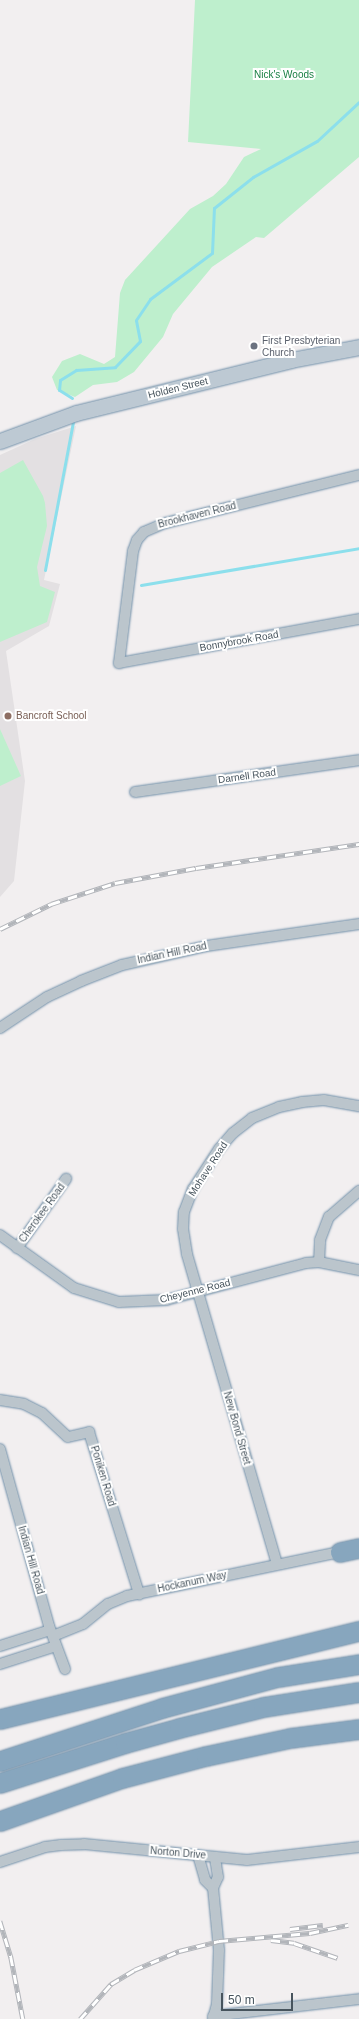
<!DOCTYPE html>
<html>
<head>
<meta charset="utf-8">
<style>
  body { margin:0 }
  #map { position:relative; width:359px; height:2019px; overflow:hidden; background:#f2eff0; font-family:Helvetica,sans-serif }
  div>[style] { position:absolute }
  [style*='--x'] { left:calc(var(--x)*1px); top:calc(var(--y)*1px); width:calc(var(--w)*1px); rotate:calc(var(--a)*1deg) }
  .education>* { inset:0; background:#e3e0e2 }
  .green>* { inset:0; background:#beefcd }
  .stream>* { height:3px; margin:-1.5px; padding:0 1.5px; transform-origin:1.5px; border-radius:1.5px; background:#8cdfec }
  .roads { filter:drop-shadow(0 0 1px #7391aa) drop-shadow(0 0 1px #7391aa) }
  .minor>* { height:10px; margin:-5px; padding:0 5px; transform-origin:5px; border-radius:5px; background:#bbc5cc }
  .secondary>* { height:15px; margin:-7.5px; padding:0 7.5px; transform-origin:7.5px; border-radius:7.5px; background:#bdc9d3 }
  .motorway>* { height:19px; margin:-9.5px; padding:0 9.5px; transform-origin:9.5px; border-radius:9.5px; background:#87a6be }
  .rail>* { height:4.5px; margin-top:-2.25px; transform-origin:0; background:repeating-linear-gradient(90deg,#fff 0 9px,#b2b5ba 0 18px); box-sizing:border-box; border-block:1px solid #b2b5ba }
  .dots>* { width:11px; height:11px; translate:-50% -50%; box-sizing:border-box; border:2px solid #fff; border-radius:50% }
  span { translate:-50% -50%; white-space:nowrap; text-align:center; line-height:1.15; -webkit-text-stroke:4px #fff; paint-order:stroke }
  .park-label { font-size:10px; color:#187f43 }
  .worship-label { font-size:10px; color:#5b616d }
  .left { translate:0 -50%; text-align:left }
  .street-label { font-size:10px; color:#47545d }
  .education-label { font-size:10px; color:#785e54 }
  .scale { position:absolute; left:221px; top:1993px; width:72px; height:18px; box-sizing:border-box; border:2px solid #47545d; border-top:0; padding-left:5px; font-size:12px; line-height:14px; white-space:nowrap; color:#47545d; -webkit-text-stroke:3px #fff; paint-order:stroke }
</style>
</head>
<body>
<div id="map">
  <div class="education">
    <i style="clip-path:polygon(76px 426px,44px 580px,60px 584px,49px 626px,6px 651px,25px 781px,14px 881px,0 897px,0 455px,35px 439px)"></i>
  </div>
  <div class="green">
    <i style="clip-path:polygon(195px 0,359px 0,359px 157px,264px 238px,256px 237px,212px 267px,173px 314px,163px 337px,134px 372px,117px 382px,93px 385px,75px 397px,57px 390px,52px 377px,62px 361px,80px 354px,104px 364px,115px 357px,120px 293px,125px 280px,190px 209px,213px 196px,226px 184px,244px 157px,261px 149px,188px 142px)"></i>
    <i style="clip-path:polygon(23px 460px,43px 496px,45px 503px,47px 526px,37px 567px,40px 586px,55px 592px,47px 622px,0 642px,0 473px)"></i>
    <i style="clip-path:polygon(0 729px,21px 776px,0 786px)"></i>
  </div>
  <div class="stream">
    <i style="--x:72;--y:398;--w:15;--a:-148"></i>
    <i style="--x:59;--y:390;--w:10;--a:-84"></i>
    <i style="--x:60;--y:380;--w:19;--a:-32"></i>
    <i style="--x:76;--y:370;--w:39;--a:-4"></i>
    <i style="--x:115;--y:367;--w:36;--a:-46"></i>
    <i style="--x:140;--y:341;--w:21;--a:-101"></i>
    <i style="--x:136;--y:320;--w:25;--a:-56"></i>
    <i style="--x:150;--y:299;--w:77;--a:-36.6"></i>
    <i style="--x:212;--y:253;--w:45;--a:-87.5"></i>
    <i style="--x:214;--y:208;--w:50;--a:-38.5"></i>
    <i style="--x:253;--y:177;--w:73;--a:-29.4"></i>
    <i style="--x:317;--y:141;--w:57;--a:-42.9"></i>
    <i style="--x:45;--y:570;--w:151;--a:-79.3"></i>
    <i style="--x:141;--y:585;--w:221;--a:-9.6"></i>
  </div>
  <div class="roads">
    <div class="minor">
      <i style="--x:359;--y:475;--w:200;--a:166.1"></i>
      <i style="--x:165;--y:523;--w:23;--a:157"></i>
      <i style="--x:144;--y:532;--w:11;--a:131"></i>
      <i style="--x:137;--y:540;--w:12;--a:110"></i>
      <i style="--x:133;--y:551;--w:113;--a:97.1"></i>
      <i style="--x:119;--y:663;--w:244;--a:-10.4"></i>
      <i style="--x:135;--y:792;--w:226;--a:-8.1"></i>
      <i style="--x:0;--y:1028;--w:56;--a:-33.4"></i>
      <i style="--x:47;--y:997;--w:38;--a:-25"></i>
      <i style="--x:81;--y:981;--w:44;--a:-21.3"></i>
      <i style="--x:122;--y:965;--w:86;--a:-12.7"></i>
      <i style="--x:206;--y:946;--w:155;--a:-8.2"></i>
      <i style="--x:0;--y:1235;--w:91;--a:35.6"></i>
      <i style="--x:74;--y:1288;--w:47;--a:17.3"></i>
      <i style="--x:119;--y:1302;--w:47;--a:-2.4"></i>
      <i style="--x:166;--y:1300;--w:145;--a:-14.8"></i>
      <i style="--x:306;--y:1263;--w:13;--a:-4"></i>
      <i style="--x:319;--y:1262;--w:41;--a:11.3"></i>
      <i style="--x:17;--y:1248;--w:85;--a:-54.6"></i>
      <i style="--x:319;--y:1262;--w:22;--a:-87"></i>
      <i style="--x:320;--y:1240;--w:25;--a:-69"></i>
      <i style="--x:329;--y:1217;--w:40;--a:-41"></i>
      <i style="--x:0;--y:1400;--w:24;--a:9"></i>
      <i style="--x:24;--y:1404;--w:20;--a:27"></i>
      <i style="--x:42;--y:1413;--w:35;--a:43"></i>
      <i style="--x:68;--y:1437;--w:22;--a:-13"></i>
      <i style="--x:89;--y:1432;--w:170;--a:72.8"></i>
      <i style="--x:0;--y:1449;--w:184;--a:74.5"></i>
      <i style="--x:49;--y:1626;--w:46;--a:69.6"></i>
      <i style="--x:277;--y:1564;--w:323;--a:-106.2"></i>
      <i style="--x:187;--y:1254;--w:25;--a:-99"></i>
      <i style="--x:183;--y:1229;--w:17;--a:-87"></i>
      <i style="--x:184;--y:1212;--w:25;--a:-69"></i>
      <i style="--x:193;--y:1189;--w:48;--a:-57"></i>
      <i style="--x:219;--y:1149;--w:21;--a:-49"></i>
      <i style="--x:233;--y:1133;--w:24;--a:-38"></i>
      <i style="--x:252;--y:1118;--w:29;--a:-22"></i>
      <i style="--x:279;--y:1107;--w:24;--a:-12"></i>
      <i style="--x:302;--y:1102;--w:22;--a:-5"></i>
      <i style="--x:324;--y:1100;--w:36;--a:10"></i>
      <i style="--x:53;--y:1636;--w:32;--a:-22"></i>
      <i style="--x:83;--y:1624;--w:32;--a:-39"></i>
      <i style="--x:108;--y:1604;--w:21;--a:-23"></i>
      <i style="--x:127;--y:1596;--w:217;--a:-11.7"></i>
      <i style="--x:0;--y:1646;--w:52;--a:-17.7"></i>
      <i style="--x:0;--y:1664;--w:59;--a:-17.8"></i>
      <i style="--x:198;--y:1855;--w:26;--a:74"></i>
      <i style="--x:205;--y:1880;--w:11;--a:45"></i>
      <i style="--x:0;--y:1862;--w:47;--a:-18.4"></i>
      <i style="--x:45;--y:1847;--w:16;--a:-7"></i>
      <i style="--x:61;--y:1845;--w:23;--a:-2"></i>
      <i style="--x:84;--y:1844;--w:164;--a:5.6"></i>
      <i style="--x:247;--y:1860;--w:113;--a:-6.6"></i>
      <i style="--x:213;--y:2016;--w:147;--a:-6.6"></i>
      <i style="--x:213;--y:2019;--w:16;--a:-75"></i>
      <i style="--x:217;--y:2004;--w:54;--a:-87.9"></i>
      <i style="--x:219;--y:1950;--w:62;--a:-95.5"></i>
      <i style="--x:213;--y:1888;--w:12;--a:-66"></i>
      <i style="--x:218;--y:1877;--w:20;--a:-99"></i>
    </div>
    <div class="secondary">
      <i style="--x:0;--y:441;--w:81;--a:-20.2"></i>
      <i style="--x:76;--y:413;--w:221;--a:-13.8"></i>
      <i style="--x:291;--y:360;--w:69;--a:-10.8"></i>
    </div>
    <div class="motorway">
      <i style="--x:340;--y:1552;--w:19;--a:-12"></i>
      <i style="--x:0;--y:1719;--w:370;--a:-13.8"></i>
      <i style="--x:0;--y:1761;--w:170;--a:-18.1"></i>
      <i style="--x:162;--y:1708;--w:120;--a:-15"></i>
      <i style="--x:278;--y:1677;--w:82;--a:-9.1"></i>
      <i style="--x:0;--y:1783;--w:131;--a:-17.7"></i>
      <i style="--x:125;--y:1743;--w:56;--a:-15.5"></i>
      <i style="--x:179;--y:1728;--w:87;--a:-14"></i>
      <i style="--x:263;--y:1707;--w:97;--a:-8.9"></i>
      <i style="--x:0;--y:1821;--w:129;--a:-19.4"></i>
      <i style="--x:122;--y:1778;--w:87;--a:-14.7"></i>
      <i style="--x:206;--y:1756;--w:86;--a:-12.1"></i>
      <i style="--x:290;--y:1738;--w:70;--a:-7.4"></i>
    </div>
  </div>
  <div class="rail">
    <i style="--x:0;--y:929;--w:57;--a:-26.1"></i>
    <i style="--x:51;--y:904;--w:67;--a:-18.2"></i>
    <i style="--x:115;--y:883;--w:82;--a:-10.5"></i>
    <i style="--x:196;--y:868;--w:165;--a:-8.4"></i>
    <i style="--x:0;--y:1921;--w:38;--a:73"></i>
    <i style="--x:11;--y:1957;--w:63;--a:79"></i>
    <i style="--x:290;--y:1929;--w:33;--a:-7"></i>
    <i style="--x:271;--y:1940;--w:23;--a:7"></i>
    <i style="--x:294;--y:1943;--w:46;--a:18.8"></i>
    <i style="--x:80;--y:2019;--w:47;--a:-48.5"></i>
    <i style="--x:111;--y:1984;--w:27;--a:-31"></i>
    <i style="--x:134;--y:1970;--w:49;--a:-22.9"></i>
    <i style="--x:179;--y:1951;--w:41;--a:-14"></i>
    <i style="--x:219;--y:1941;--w:91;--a:-5"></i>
    <i style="--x:310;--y:1933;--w:39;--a:-12"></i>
  </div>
  <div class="dots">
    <i style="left:254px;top:346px;background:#6b7280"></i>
    <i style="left:8px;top:716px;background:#8d6e63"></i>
  </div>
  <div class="park-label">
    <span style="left:284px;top:75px">Nick's Woods</span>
  </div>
  <div class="worship-label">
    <span class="left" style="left:262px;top:346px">First Presbyterian<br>Church</span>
  </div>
  <div class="street-label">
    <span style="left:178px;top:388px;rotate:-14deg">Holden Street</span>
    <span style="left:197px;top:515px;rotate:-14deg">Brookhaven Road</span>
    <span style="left:239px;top:641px;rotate:-10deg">Bonnybrook Road</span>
    <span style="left:247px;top:776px;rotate:-8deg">Darnell Road</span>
    <span style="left:172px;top:953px;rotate:-12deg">Indian Hill Road</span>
    <span style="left:208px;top:1169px;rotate:-57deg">Mohave Road</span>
    <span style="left:42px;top:1213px;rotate:-54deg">Cherokee Road</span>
    <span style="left:195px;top:1291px;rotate:-14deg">Cheyenne Road</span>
    <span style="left:237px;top:1428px;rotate:74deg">New Bond Street</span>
    <span style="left:103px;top:1476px;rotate:73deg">Poniken Road</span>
    <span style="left:31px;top:1560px;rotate:74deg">Indian Hill Road</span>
    <span style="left:192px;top:1582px;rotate:-12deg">Hockanum Way</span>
    <span style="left:178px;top:1853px;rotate:5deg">Norton Drive</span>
  </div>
  <div class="education-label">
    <span class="left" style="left:16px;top:716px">Bancroft School</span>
  </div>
  <div class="scale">50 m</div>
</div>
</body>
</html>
